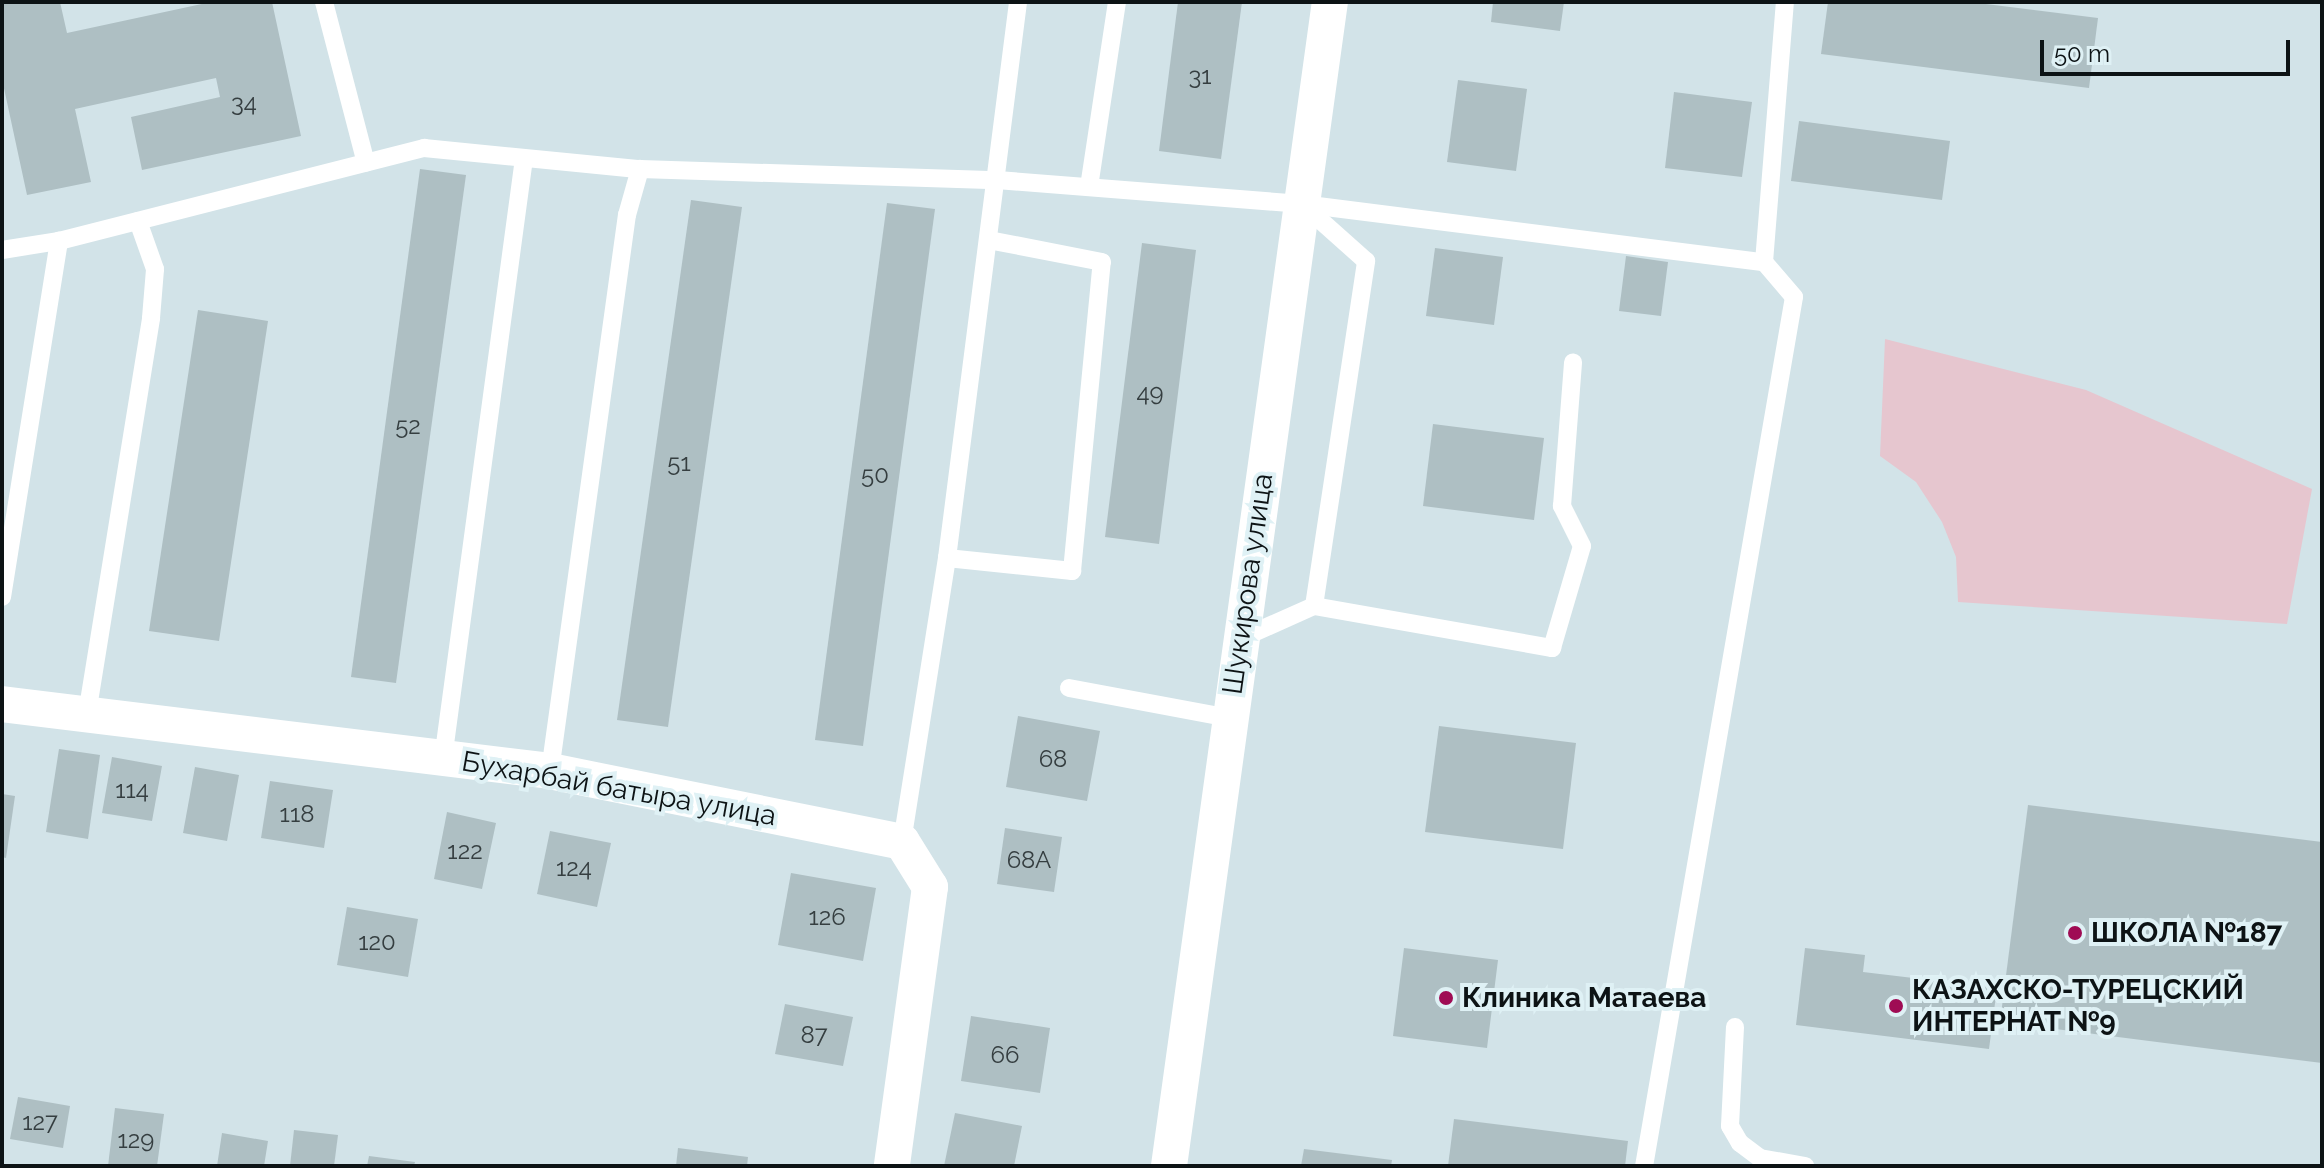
<!DOCTYPE html>
<html>
<head>
<meta charset="utf-8">
<style>
  body { margin:0 }
  #map { position:relative; width:2324px; height:1168px; overflow:hidden; background:#d2e3e8; font-family:Raleway,sans-serif }
  div>[style] { position:absolute }
  [style*='--x'] { left:calc(var(--x)*1px); top:calc(var(--y)*1px); width:calc(var(--w)*1px); rotate:calc(var(--a)*1deg) }
  .green>* { inset:0; background:#e6c6cf }
  .building>* { inset:0; background:#aebfc3 }
  .lane>* { height:18px; margin:-9px; padding:0 9px; transform-origin:9px; border-radius:9px; background:#fff }
  .street>* { height:36px; margin:-18px; padding:0 18px; transform-origin:18px; border-radius:18px; background:#fff }
  .dots>* { width:22px; height:22px; translate:-50% -50%; box-sizing:border-box; border:4px solid #dff1f5; border-radius:50% }
  span { translate:-50% -50%; white-space:nowrap; text-align:center; line-height:1.15; -webkit-text-stroke:8px #dff1f5; paint-order:stroke }
  .number-label { font-size:24px; color:#353e40 }
  .number-label span { -webkit-text-stroke-width:0 }
  .street-label { font-size:28px; color:#0d1315 }
  .poi-label { font-size:28px; color:#0d1315; font-weight:700 }
  .left { translate:0 -50%; text-align:left }
  .frame { position:absolute; inset:0; border:4px solid #0d1315; pointer-events:none }
  .scale { position:absolute; left:2040px; top:40px; width:250px; height:36px; box-sizing:border-box; border:4px solid #0d1315; border-top:0; padding-left:10px; font-size:24px; line-height:28px; white-space:nowrap; color:#0d1315; -webkit-text-stroke:6px #dff1f5; paint-order:stroke }
</style>
</head>
<body>
<div id="map">
  <div class="green">
    <i style="clip-path:polygon(1885px 339px,2086px 390px,2312px 489px,2287px 624px,1958px 602px,1956px 557px,1942px 522px,1916px 482px,1880px 456px)"></i>
  </div>
  <div class="building">
    <i style="clip-path:polygon(2px 2px,60px 2px,67px 33px,211px 2px,272px 2px,301px 136px,142px 170px,131px 117px,220px 97px,216px 78px,75px 109px,91px 182px,27px 195px,2px 79px)"></i>
    <i style="clip-path:polygon(1178px 2px,1242px 2px,1221px 159px,1159px 151px)"></i>
    <i style="clip-path:polygon(1493px 2px,1564px 2px,1560px 31px,1491px 22px)"></i>
    <i style="clip-path:polygon(1828px 2px,1970px 2px,2098px 18px,2089px 88px,1821px 54px)"></i>
    <i style="clip-path:polygon(1458px 80px,1527px 89px,1516px 171px,1447px 162px)"></i>
    <i style="clip-path:polygon(1674px 92px,1752px 102px,1742px 177px,1665px 168px)"></i>
    <i style="clip-path:polygon(1799px 121px,1950px 141px,1942px 200px,1791px 181px)"></i>
    <i style="clip-path:polygon(420px 169px,466px 175px,396px 683px,351px 677px)"></i>
    <i style="clip-path:polygon(691px 200px,742px 207px,668px 727px,617px 720px)"></i>
    <i style="clip-path:polygon(887px 203px,935px 209px,863px 746px,815px 740px)"></i>
    <i style="clip-path:polygon(1142px 243px,1196px 250px,1159px 544px,1105px 537px)"></i>
    <i style="clip-path:polygon(1435px 248px,1503px 257px,1494px 325px,1426px 316px)"></i>
    <i style="clip-path:polygon(1626px 256px,1668px 262px,1661px 316px,1619px 311px)"></i>
    <i style="clip-path:polygon(198px 310px,268px 321px,219px 641px,149px 631px)"></i>
    <i style="clip-path:polygon(1433px 424px,1544px 438px,1534px 520px,1423px 506px)"></i>
    <i style="clip-path:polygon(1018px 716px,1100px 731px,1087px 801px,1006px 787px)"></i>
    <i style="clip-path:polygon(1439px 726px,1576px 743px,1563px 849px,1425px 832px)"></i>
    <i style="clip-path:polygon(59px 749px,100px 755px,88px 839px,46px 832px)"></i>
    <i style="clip-path:polygon(112px 757px,162px 766px,152px 821px,102px 813px)"></i>
    <i style="clip-path:polygon(195px 767px,239px 775px,227px 841px,183px 833px)"></i>
    <i style="clip-path:polygon(270px 781px,333px 790px,324px 848px,261px 838px)"></i>
    <i style="clip-path:polygon(2px 794px,15px 796px,6px 858px,2px 857px)"></i>
    <i style="clip-path:polygon(2028px 805px,2322px 842px,2322px 1063px,2000px 1022px)"></i>
    <i style="clip-path:polygon(447px 812px,496px 823px,482px 889px,434px 879px)"></i>
    <i style="clip-path:polygon(1005px 828px,1062px 837px,1054px 892px,997px 884px)"></i>
    <i style="clip-path:polygon(550px 831px,611px 843px,597px 907px,537px 894px)"></i>
    <i style="clip-path:polygon(791px 873px,876px 888px,863px 961px,778px 945px)"></i>
    <i style="clip-path:polygon(347px 907px,418px 919px,408px 977px,337px 965px)"></i>
    <i style="clip-path:polygon(1404px 948px,1498px 960px,1487px 1048px,1393px 1036px)"></i>
    <i style="clip-path:polygon(1805px 948px,1865px 955px,1863px 972px,1997px 988px,1989px 1049px,1796px 1025px)"></i>
    <i style="clip-path:polygon(785px 1004px,853px 1017px,843px 1066px,775px 1054px)"></i>
    <i style="clip-path:polygon(971px 1016px,1050px 1028px,1040px 1093px,961px 1081px)"></i>
    <i style="clip-path:polygon(18px 1097px,70px 1106px,63px 1148px,10px 1139px)"></i>
    <i style="clip-path:polygon(115px 1108px,164px 1114px,157px 1166px,108px 1166px)"></i>
    <i style="clip-path:polygon(955px 1113px,1022px 1126px,1014px 1166px,944px 1166px)"></i>
    <i style="clip-path:polygon(1454px 1119px,1628px 1141px,1625px 1166px,1448px 1166px)"></i>
    <i style="clip-path:polygon(294px 1130px,338px 1135px,334px 1166px,290px 1166px)"></i>
    <i style="clip-path:polygon(222px 1133px,268px 1141px,264px 1166px,217px 1166px)"></i>
    <i style="clip-path:polygon(678px 1148px,748px 1157px,747px 1166px,676px 1166px)"></i>
    <i style="clip-path:polygon(1304px 1149px,1392px 1160px,1391px 1166px,1301px 1166px)"></i>
    <i style="clip-path:polygon(369px 1156px,415px 1162px,414px 1166px,367px 1166px)"></i>
  </div>
  <div class="lane">
    <i style="--x:324;--y:2;--w:166;--a:75.4"></i>
    <i style="--x:1089;--y:187;--w:187;--a:-81.4"></i>
    <i style="--x:2;--y:250;--w:58;--a:-9"></i>
    <i style="--x:59;--y:241;--w:377;--a:-14.3"></i>
    <i style="--x:424;--y:148;--w:217;--a:5.6"></i>
    <i style="--x:640;--y:169;--w:357;--a:1.8"></i>
    <i style="--x:997;--y:180;--w:306;--a:4.5"></i>
    <i style="--x:1302;--y:204;--w:466;--a:7.2"></i>
    <i style="--x:1764;--y:262;--w:46;--a:49.4"></i>
    <i style="--x:1794;--y:297;--w:882;--a:99.79"></i>
    <i style="--x:1764;--y:262;--w:261;--a:-85.4"></i>
    <i style="--x:947;--y:558;--w:126;--a:5.9"></i>
    <i style="--x:1072;--y:571;--w:310;--a:-84.5"></i>
    <i style="--x:1102;--y:262;--w:115;--a:-169"></i>
    <i style="--x:2;--y:597;--w:361;--a:-80.9"></i>
    <i style="--x:1314;--y:606;--w:242;--a:10"></i>
    <i style="--x:1552;--y:648;--w:106;--a:-73.6"></i>
    <i style="--x:1582;--y:546;--w:45;--a:-116.6"></i>
    <i style="--x:1562;--y:506;--w:144;--a:-85.6"></i>
    <i style="--x:1242;--y:638;--w:79;--a:-24"></i>
    <i style="--x:1314;--y:606;--w:349;--a:-81.4"></i>
    <i style="--x:1366;--y:261;--w:86;--a:-138.3"></i>
    <i style="--x:1069;--y:688;--w:164;--a:10.6"></i>
    <i style="--x:87;--y:714;--w:401;--a:-80.8"></i>
    <i style="--x:151;--y:318;--w:49;--a:-85.3"></i>
    <i style="--x:155;--y:269;--w:51;--a:-109.5"></i>
    <i style="--x:443;--y:759;--w:606;--a:-82.32"></i>
    <i style="--x:550;--y:771;--w:561;--a:-82.12"></i>
    <i style="--x:627;--y:215;--w:48;--a:-74.2"></i>
    <i style="--x:902;--y:842;--w:288;--a:-81"></i>
    <i style="--x:947;--y:558;--w:561;--a:-82.72"></i>
    <i style="--x:1735;--y:1027;--w:99;--a:92.9"></i>
    <i style="--x:1730;--y:1126;--w:20;--a:60"></i>
    <i style="--x:1740;--y:1143;--w:25;--a:37"></i>
    <i style="--x:1760;--y:1158;--w:46;--a:10.1"></i>
  </div>
  <div class="street">
    <i style="--x:2;--y:704;--w:552;--a:6.97"></i>
    <i style="--x:550;--y:771;--w:359;--a:11.4"></i>
    <i style="--x:902;--y:842;--w:53;--a:58.1"></i>
    <i style="--x:930;--y:887;--w:282;--a:97.8"></i>
    <i style="--x:1169;--y:1166;--w:1175;--a:-82.13"></i>
  </div>
  <div class="dots">
    <i style="left:2075px;top:933px;background:#9f0c54"></i>
    <i style="left:1446px;top:998px;background:#9f0c54"></i>
    <i style="left:1896px;top:1006px;background:#9f0c54"></i>
  </div>
  <div class="number-label">
    <span style="left:1200px;top:76px">31</span>
    <span style="left:244px;top:103px">34</span>
    <span style="left:1150px;top:393px">49</span>
    <span style="left:408px;top:426px">52</span>
    <span style="left:679px;top:463px">51</span>
    <span style="left:875px;top:475px">50</span>
    <span style="left:1053px;top:759px">68</span>
    <span style="left:132px;top:790px">114</span>
    <span style="left:297px;top:814px">118</span>
    <span style="left:465px;top:851px">122</span>
    <span style="left:1029px;top:860px">68А</span>
    <span style="left:574px;top:868px">124</span>
    <span style="left:827px;top:917px">126</span>
    <span style="left:377px;top:942px">120</span>
    <span style="left:814px;top:1035px">87</span>
    <span style="left:1005px;top:1055px">66</span>
    <span style="left:40px;top:1122px">127</span>
    <span style="left:136px;top:1140px">129</span>
  </div>
  <div class="street-label">
    <span style="left:1248px;top:584px;rotate:-82deg">Шукирова улица</span>
    <span style="left:619px;top:789px;rotate:10deg">Бухарбай батыра улица</span>
  </div>
  <div class="poi-label">
    <span class="left" style="left:2091px;top:933px">ШКОЛА №187</span>
    <span class="left" style="left:1912px;top:1006px">КАЗАХСКО-ТУРЕЦСКИЙ<br>ИНТЕРНАТ №9</span>
    <span class="left" style="left:1462px;top:998px">Клиника Матаева</span>
  </div>
  <div class="frame"></div>
  <div class="scale">50 m</div>
</div>
</body>
</html>
